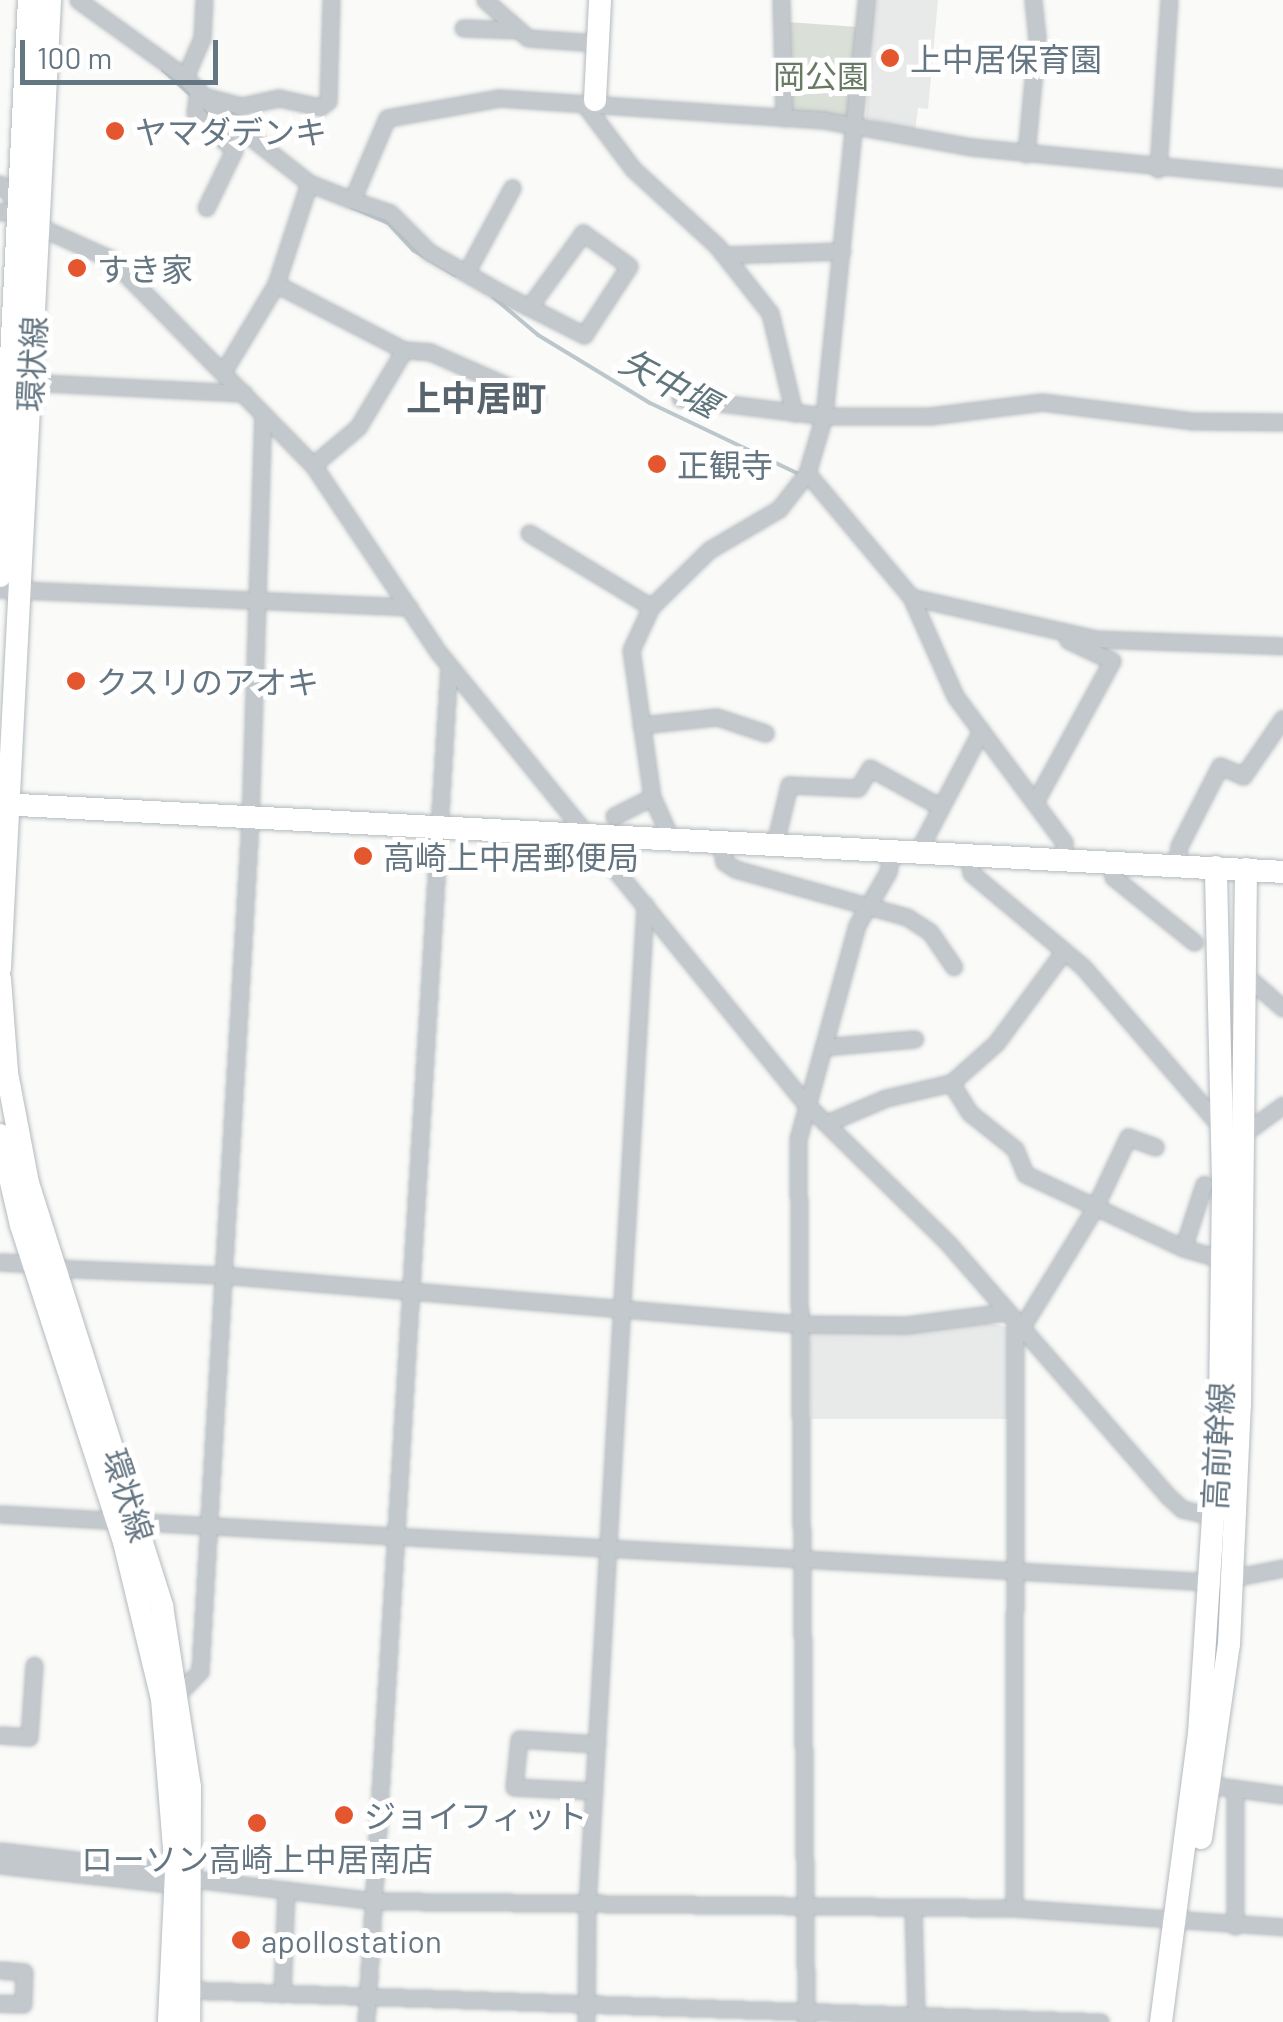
<!DOCTYPE html>
<html>
<head>
<meta charset="utf-8">
<style>
  body { margin:0 }
  #map { position:relative; width:1283px; height:2022px; overflow:hidden; background:#fafaf8; font-family:Barlow,"Noto Sans JP",sans-serif }
  div>[style] { position:absolute }
  [style*='--x'] { left:calc(var(--x)*1px); top:calc(var(--y)*1px); width:calc(var(--w)*1px); rotate:calc(var(--a)*1deg) }
  .built>* { inset:0; background:#e8e9e9 }
  .green>* { inset:0; background:#dadfd7 }
  .stream>* { height:4px; margin:-2px; padding:0 2px; transform-origin:2px; border-radius:2px; background:#bbc7cb }
  .roads { filter:drop-shadow(0 0 2px #b3babf) drop-shadow(0 0 2px #b3babf) }
  .street>* { height:15px; margin:-7.5px; padding:0 7.5px; transform-origin:7.5px; border-radius:7.5px; background:#c3c8cc }
  .secondary>* { height:22px; margin:-11px; padding:0 11px; transform-origin:11px; border-radius:11px; background:#fff }
  .dots>* { width:28px; height:28px; translate:-50% -50%; box-sizing:border-box; border:5px solid #fff; border-radius:50% }
  span { translate:-50% -50%; white-space:nowrap; text-align:center; line-height:1.15; -webkit-text-stroke:10px #fff; paint-order:stroke }
  .poi-label { font-size:32px; color:#657683 }
  .left { translate:0 -50%; text-align:left }
  .park-label { font-size:32px; color:#687a64 }
  .street-label { font-size:32px; color:#657683 }
  .water-label { font-size:35px; color:#60757c; font-style:italic }
  .neighbourhood-label { font-size:35px; color:#57646e; font-weight:700 }
  .scale { position:absolute; left:20px; top:40px; width:198px; height:45px; box-sizing:border-box; border:5px solid #657683; border-top:0; padding-left:12px; font-size:30px; line-height:35px; white-space:nowrap; color:#657683; -webkit-text-stroke:8px #fff; paint-order:stroke }
</style>
</head>
<body>
<div id="map">
  <div class="built">
    <i style="clip-path:polygon(873px 0,938px 0,928px 109px,918px 108px,915px 131px,866px 118px)"></i>
    <i style="clip-path:polygon(987px 1323px,1008px 1327px,1009px 1419px,810px 1419px,809px 1329px,909px 1330px)"></i>
  </div>
  <div class="green">
    <i style="clip-path:polygon(787px 22px,858px 27px,853px 119px,791px 112px)"></i>
  </div>
  <div class="stream">
    <i style="--x:163;--y:70;--w:40;--a:42"></i>
    <i style="--x:351;--y:207;--w:40;--a:23.4"></i>
    <i style="--x:388;--y:223;--w:37;--a:47"></i>
    <i style="--x:413;--y:250;--w:49;--a:30.8"></i>
    <i style="--x:493;--y:297;--w:59;--a:40.2"></i>
    <i style="--x:538;--y:335;--w:131;--a:31.3"></i>
    <i style="--x:650;--y:403;--w:165;--a:25.5"></i>
  </div>
  <div class="roads">
    <div class="street">
      <i style="--x:78;--y:0;--w:132;--a:35.7"></i>
      <i style="--x:185;--y:77;--w:45;--a:46.8"></i>
      <i style="--x:216;--y:110;--w:118;--a:38.1"></i>
      <i style="--x:309;--y:183;--w:46;--a:21.6"></i>
      <i style="--x:352;--y:200;--w:89;--a:-66.9"></i>
      <i style="--x:387;--y:118;--w:114;--a:-10.1"></i>
      <i style="--x:499;--y:98;--w:325;--a:3.9"></i>
      <i style="--x:823;--y:120;--w:151;--a:10.3"></i>
      <i style="--x:972;--y:147;--w:313;--a:5.7"></i>
      <i style="--x:485;--y:0;--w:57;--a:41.5"></i>
      <i style="--x:528;--y:38;--w:69;--a:4.1"></i>
      <i style="--x:781;--y:0;--w:118;--a:88.5"></i>
      <i style="--x:463;--y:28;--w:56;--a:2"></i>
      <i style="--x:185;--y:77;--w:43;--a:-66.4"></i>
      <i style="--x:202;--y:38;--w:38;--a:-87"></i>
      <i style="--x:198;--y:89;--w:24;--a:97"></i>
      <i style="--x:195;--y:113;--w:54;--a:43.5"></i>
      <i style="--x:234;--y:150;--w:64;--a:115.8"></i>
      <i style="--x:207;--y:97;--w:35;--a:15"></i>
      <i style="--x:241;--y:106;--w:39;--a:-12"></i>
      <i style="--x:279;--y:98;--w:42;--a:12.4"></i>
      <i style="--x:320;--y:107;--w:10;--a:-37"></i>
      <i style="--x:328;--y:101;--w:101;--a:-88.3"></i>
      <i style="--x:585;--y:105;--w:80;--a:53.1"></i>
      <i style="--x:633;--y:169;--w:114;--a:42.5"></i>
      <i style="--x:717;--y:246;--w:85;--a:51.7"></i>
      <i style="--x:770;--y:313;--w:103;--a:76.5"></i>
      <i style="--x:1026;--y:154;--w:117;--a:-84.6"></i>
      <i style="--x:1037;--y:38;--w:38;--a:-96"></i>
      <i style="--x:1158;--y:169;--w:169;--a:-86.3"></i>
      <i style="--x:0;--y:184;--w:59;--a:47.1"></i>
      <i style="--x:40;--y:227;--w:78;--a:24.3"></i>
      <i style="--x:111;--y:259;--w:289;--a:45.6"></i>
      <i style="--x:313;--y:465;--w:226;--a:56.2"></i>
      <i style="--x:439;--y:653;--w:580;--a:50.88"></i>
      <i style="--x:805;--y:1103;--w:200;--a:44.4"></i>
      <i style="--x:948;--y:1243;--w:335;--a:49"></i>
      <i style="--x:1168;--y:1496;--w:19;--a:43"></i>
      <i style="--x:1182;--y:1509;--w:32;--a:13"></i>
      <i style="--x:352;--y:200;--w:40;--a:18.9"></i>
      <i style="--x:390;--y:213;--w:55;--a:45"></i>
      <i style="--x:429;--y:252;--w:83;--a:29.7"></i>
      <i style="--x:501;--y:293;--w:31;--a:27"></i>
      <i style="--x:529;--y:307;--w:62;--a:27"></i>
      <i style="--x:584;--y:335;--w:82;--a:-56.9"></i>
      <i style="--x:629;--y:266;--w:57;--a:-144.3"></i>
      <i style="--x:583;--y:233;--w:92;--a:126.1"></i>
      <i style="--x:0;--y:212;--w:20;--a:-9"></i>
      <i style="--x:725;--y:255;--w:117;--a:-2"></i>
      <i style="--x:466;--y:273;--w:97;--a:-61.6"></i>
      <i style="--x:276;--y:284;--w:144;--a:27.3"></i>
      <i style="--x:223;--y:372;--w:103;--a:-58.9"></i>
      <i style="--x:276;--y:284;--w:106;--a:-71.9"></i>
      <i style="--x:24;--y:382;--w:220;--a:2.9"></i>
      <i style="--x:680;--y:398;--w:145;--a:7.1"></i>
      <i style="--x:824;--y:416;--w:106;--a:0"></i>
      <i style="--x:930;--y:416;--w:113;--a:-7.1"></i>
      <i style="--x:1042;--y:402;--w:151;--a:7.2"></i>
      <i style="--x:1192;--y:421;--w:91;--a:0.6"></i>
      <i style="--x:313;--y:465;--w:59;--a:-40.2"></i>
      <i style="--x:358;--y:427;--w:90;--a:-59.1"></i>
      <i style="--x:404;--y:350;--w:26;--a:4"></i>
      <i style="--x:430;--y:352;--w:115;--a:23.7"></i>
      <i style="--x:807;--y:473;--w:162;--a:50"></i>
      <i style="--x:911;--y:597;--w:108;--a:66"></i>
      <i style="--x:955;--y:696;--w:182;--a:53.3"></i>
      <i style="--x:1064;--y:842;--w:16;--a:90"></i>
      <i style="--x:529;--y:533;--w:143;--a:31.2"></i>
      <i style="--x:0;--y:589;--w:409;--a:2.5"></i>
      <i style="--x:911;--y:597;--w:190;--a:12.8"></i>
      <i style="--x:1096;--y:639;--w:187;--a:2.1"></i>
      <i style="--x:641;--y:725;--w:76;--a:-6"></i>
      <i style="--x:717;--y:717;--w:51;--a:18.4"></i>
      <i style="--x:1035;--y:802;--w:161;--a:-61.4"></i>
      <i style="--x:1112;--y:661;--w:49;--a:-154.5"></i>
      <i style="--x:614;--y:816;--w:42;--a:-26.6"></i>
      <i style="--x:671;--y:839;--w:46;--a:-114.3"></i>
      <i style="--x:652;--y:797;--w:148;--a:-98.1"></i>
      <i style="--x:631;--y:650;--w:47;--a:-65.1"></i>
      <i style="--x:651;--y:607;--w:81;--a:-44.5"></i>
      <i style="--x:709;--y:550;--w:81;--a:-30.4"></i>
      <i style="--x:779;--y:509;--w:46;--a:-52.1"></i>
      <i style="--x:807;--y:473;--w:59;--a:-73.4"></i>
      <i style="--x:824;--y:416;--w:418;--a:-84.2"></i>
      <i style="--x:720;--y:841;--w:21;--a:79"></i>
      <i style="--x:724;--y:862;--w:13;--a:32"></i>
      <i style="--x:735;--y:869;--w:179;--a:15.6"></i>
      <i style="--x:907;--y:917;--w:27;--a:33"></i>
      <i style="--x:930;--y:932;--w:42;--a:55.6"></i>
      <i style="--x:775;--y:843;--w:60;--a:-76.4"></i>
      <i style="--x:789;--y:785;--w:69;--a:2.5"></i>
      <i style="--x:858;--y:788;--w:23;--a:-59"></i>
      <i style="--x:870;--y:768;--w:77;--a:28.9"></i>
      <i style="--x:918;--y:851;--w:136;--a:-62.3"></i>
      <i style="--x:968;--y:853;--w:20;--a:81"></i>
      <i style="--x:971;--y:873;--w:146;--a:40"></i>
      <i style="--x:1083;--y:967;--w:211;--a:49.2"></i>
      <i style="--x:1113;--y:862;--w:15;--a:90"></i>
      <i style="--x:1113;--y:877;--w:104;--a:38.7"></i>
      <i style="--x:1176;--y:865;--w:19;--a:-81"></i>
      <i style="--x:1179;--y:846;--w:90;--a:-62.9"></i>
      <i style="--x:1220;--y:766;--w:25;--a:23"></i>
      <i style="--x:1243;--y:776;--w:70;--a:-55.4"></i>
      <i style="--x:1246;--y:976;--w:49;--a:40.9"></i>
      <i style="--x:823;--y:1047;--w:92;--a:-5"></i>
      <i style="--x:951;--y:1083;--w:36;--a:58"></i>
      <i style="--x:970;--y:1113;--w:58;--a:38.7"></i>
      <i style="--x:1015;--y:1149;--w:27;--a:68"></i>
      <i style="--x:1025;--y:1174;--w:174;--a:25.1"></i>
      <i style="--x:1183;--y:1248;--w:67;--a:-71.8"></i>
      <i style="--x:827;--y:1123;--w:64;--a:-23"></i>
      <i style="--x:886;--y:1098;--w:67;--a:-13"></i>
      <i style="--x:951;--y:1083;--w:60;--a:-41.6"></i>
      <i style="--x:996;--y:1043;--w:114;--a:-53.5"></i>
      <i style="--x:1243;--y:1134;--w:49;--a:-35.9"></i>
      <i style="--x:1183;--y:1248;--w:41;--a:15.8"></i>
      <i style="--x:0;--y:1262;--w:33;--a:3"></i>
      <i style="--x:52;--y:1268;--w:170;--a:2.4"></i>
      <i style="--x:222;--y:1275;--w:581;--a:4.84"></i>
      <i style="--x:801;--y:1324;--w:105;--a:0.5"></i>
      <i style="--x:906;--y:1325;--w:101;--a:-7.4"></i>
      <i style="--x:1020;--y:1330;--w:140;--a:-58.5"></i>
      <i style="--x:1093;--y:1211;--w:82;--a:-64.7"></i>
      <i style="--x:1128;--y:1137;--w:29;--a:20"></i>
      <i style="--x:0;--y:1514;--w:1213;--a:3.21"></i>
      <i style="--x:1211;--y:1582;--w:73;--a:-11"></i>
      <i style="--x:178;--y:1694;--w:32;--a:-46"></i>
      <i style="--x:200;--y:1671;--w:850;--a:-86.63"></i>
      <i style="--x:250;--y:822;--w:407;--a:-88.2"></i>
      <i style="--x:0;--y:1735;--w:29;--a:4"></i>
      <i style="--x:29;--y:1737;--w:72;--a:-86"></i>
      <i style="--x:1210;--y:1785;--w:74;--a:7.8"></i>
      <i style="--x:1235;--y:1788;--w:138;--a:90"></i>
      <i style="--x:594;--y:1791;--w:80;--a:-177.1"></i>
      <i style="--x:514;--y:1787;--w:48;--a:-84.1"></i>
      <i style="--x:519;--y:1739;--w:78;--a:3.7"></i>
      <i style="--x:0;--y:1851;--w:177;--a:6.8"></i>
      <i style="--x:0;--y:1865;--w:178;--a:6.4"></i>
      <i style="--x:194;--y:1879;--w:182;--a:6.9"></i>
      <i style="--x:375;--y:1901;--w:639;--a:0.63"></i>
      <i style="--x:1014;--y:1908;--w:270;--a:4"></i>
      <i style="--x:913;--y:1907;--w:109;--a:88.4"></i>
      <i style="--x:1014;--y:1908;--w:584;--a:-89.9"></i>
      <i style="--x:0;--y:1970;--w:24;--a:5"></i>
      <i style="--x:24;--y:1972;--w:32;--a:92"></i>
      <i style="--x:23;--y:2004;--w:23;--a:-178"></i>
      <i style="--x:191;--y:1990;--w:910;--a:2.02"></i>
      <i style="--x:282;--y:1994;--w:104;--a:-87.8"></i>
      <i style="--x:366;--y:2022;--w:1359;--a:-86.5"></i>
      <i style="--x:586;--y:2022;--w:116;--a:-89.5"></i>
      <i style="--x:587;--y:1906;--w:1003;--a:-86.68"></i>
      <i style="--x:806;--y:2022;--w:883;--a:-90.52"></i>
      <i style="--x:798;--y:1139;--w:222;--a:-74.6"></i>
      <i style="--x:857;--y:925;--w:61;--a:-59.7"></i>
      <i style="--x:888;--y:872;--w:22;--a:-80"></i>
    </div>
    <div class="secondary">
      <i style="--x:595;--y:100;--w:100;--a:-87.1"></i>
      <i style="--x:0;--y:576;--w:577;--a:-87.12"></i>
      <i style="--x:0;--y:804;--w:1285;--a:3.03"></i>
      <i style="--x:0;--y:968;--w:969;--a:-87.04"></i>
      <i style="--x:0;--y:979;--w:94;--a:85.7"></i>
      <i style="--x:7;--y:1073;--w:112;--a:79.2"></i>
      <i style="--x:28;--y:1183;--w:444;--a:72.4"></i>
      <i style="--x:162;--y:1606;--w:183;--a:81.2"></i>
      <i style="--x:190;--y:1787;--w:235;--a:90.2"></i>
      <i style="--x:0;--y:1135;--w:92;--a:76.9"></i>
      <i style="--x:21;--y:1225;--w:333;--a:72"></i>
      <i style="--x:124;--y:1542;--w:162;--a:76.4"></i>
      <i style="--x:162;--y:1699;--w:174;--a:85.4"></i>
      <i style="--x:176;--y:1872;--w:150;--a:92.7"></i>
      <i style="--x:1201;--y:1838;--w:196;--a:-81.8"></i>
      <i style="--x:1229;--y:1644;--w:238;--a:-87.4"></i>
      <i style="--x:1240;--y:1406;--w:537;--a:-89.36"></i>
      <i style="--x:1161;--y:2022;--w:290;--a:-82.5"></i>
      <i style="--x:1199;--y:1734;--w:330;--a:-86.3"></i>
      <i style="--x:1220;--y:1405;--w:223;--a:-89.2"></i>
      <i style="--x:1223;--y:1182;--w:315;--a:-91.3"></i>
    </div>
  </div>
  <div class="dots">
    <i style="left:890px;top:58px;background:#e4572e"></i>
    <i style="left:115px;top:131px;background:#e4572e"></i>
    <i style="left:77px;top:268px;background:#e4572e"></i>
    <i style="left:657px;top:464px;background:#e4572e"></i>
    <i style="left:76px;top:681px;background:#e4572e"></i>
    <i style="left:363px;top:856px;background:#e4572e"></i>
    <i style="left:344px;top:1815px;background:#e4572e"></i>
    <i style="left:257px;top:1823px;background:#e4572e"></i>
    <i style="left:241px;top:1940px;background:#e4572e"></i>
  </div>
  <div class="poi-label">
    <span class="left" style="left:910px;top:58px">上中居保育園</span>
    <span class="left" style="left:135px;top:131px">ヤマダデンキ</span>
    <span class="left" style="left:97px;top:268px">すき家</span>
    <span class="left" style="left:677px;top:464px">正観寺</span>
    <span class="left" style="left:96px;top:681px">クスリのアオキ</span>
    <span class="left" style="left:383px;top:856px">高崎上中居郵便局</span>
    <span class="left" style="left:364px;top:1815px">ジョイフィット</span>
    <span style="left:257px;top:1858px">ローソン高崎上中居南店</span>
    <span class="left" style="left:261px;top:1940px">apollostation</span>
  </div>
  <div class="park-label">
    <span style="left:821px;top:75px">岡公園</span>
  </div>
  <div class="street-label">
    <span style="left:31px;top:364px;rotate:-87deg">環状線</span>
    <span style="left:1217px;top:1446px;rotate:-87deg">高前幹線</span>
    <span style="left:129px;top:1495px;rotate:72deg">環状線</span>
  </div>
  <div class="water-label">
    <span style="left:670px;top:382px;rotate:28deg">矢中堰</span>
  </div>
  <div class="neighbourhood-label">
    <span style="left:476px;top:397px">上中居町</span>
  </div>
  <div class="scale">100 m</div>
</div>
</body>
</html>
